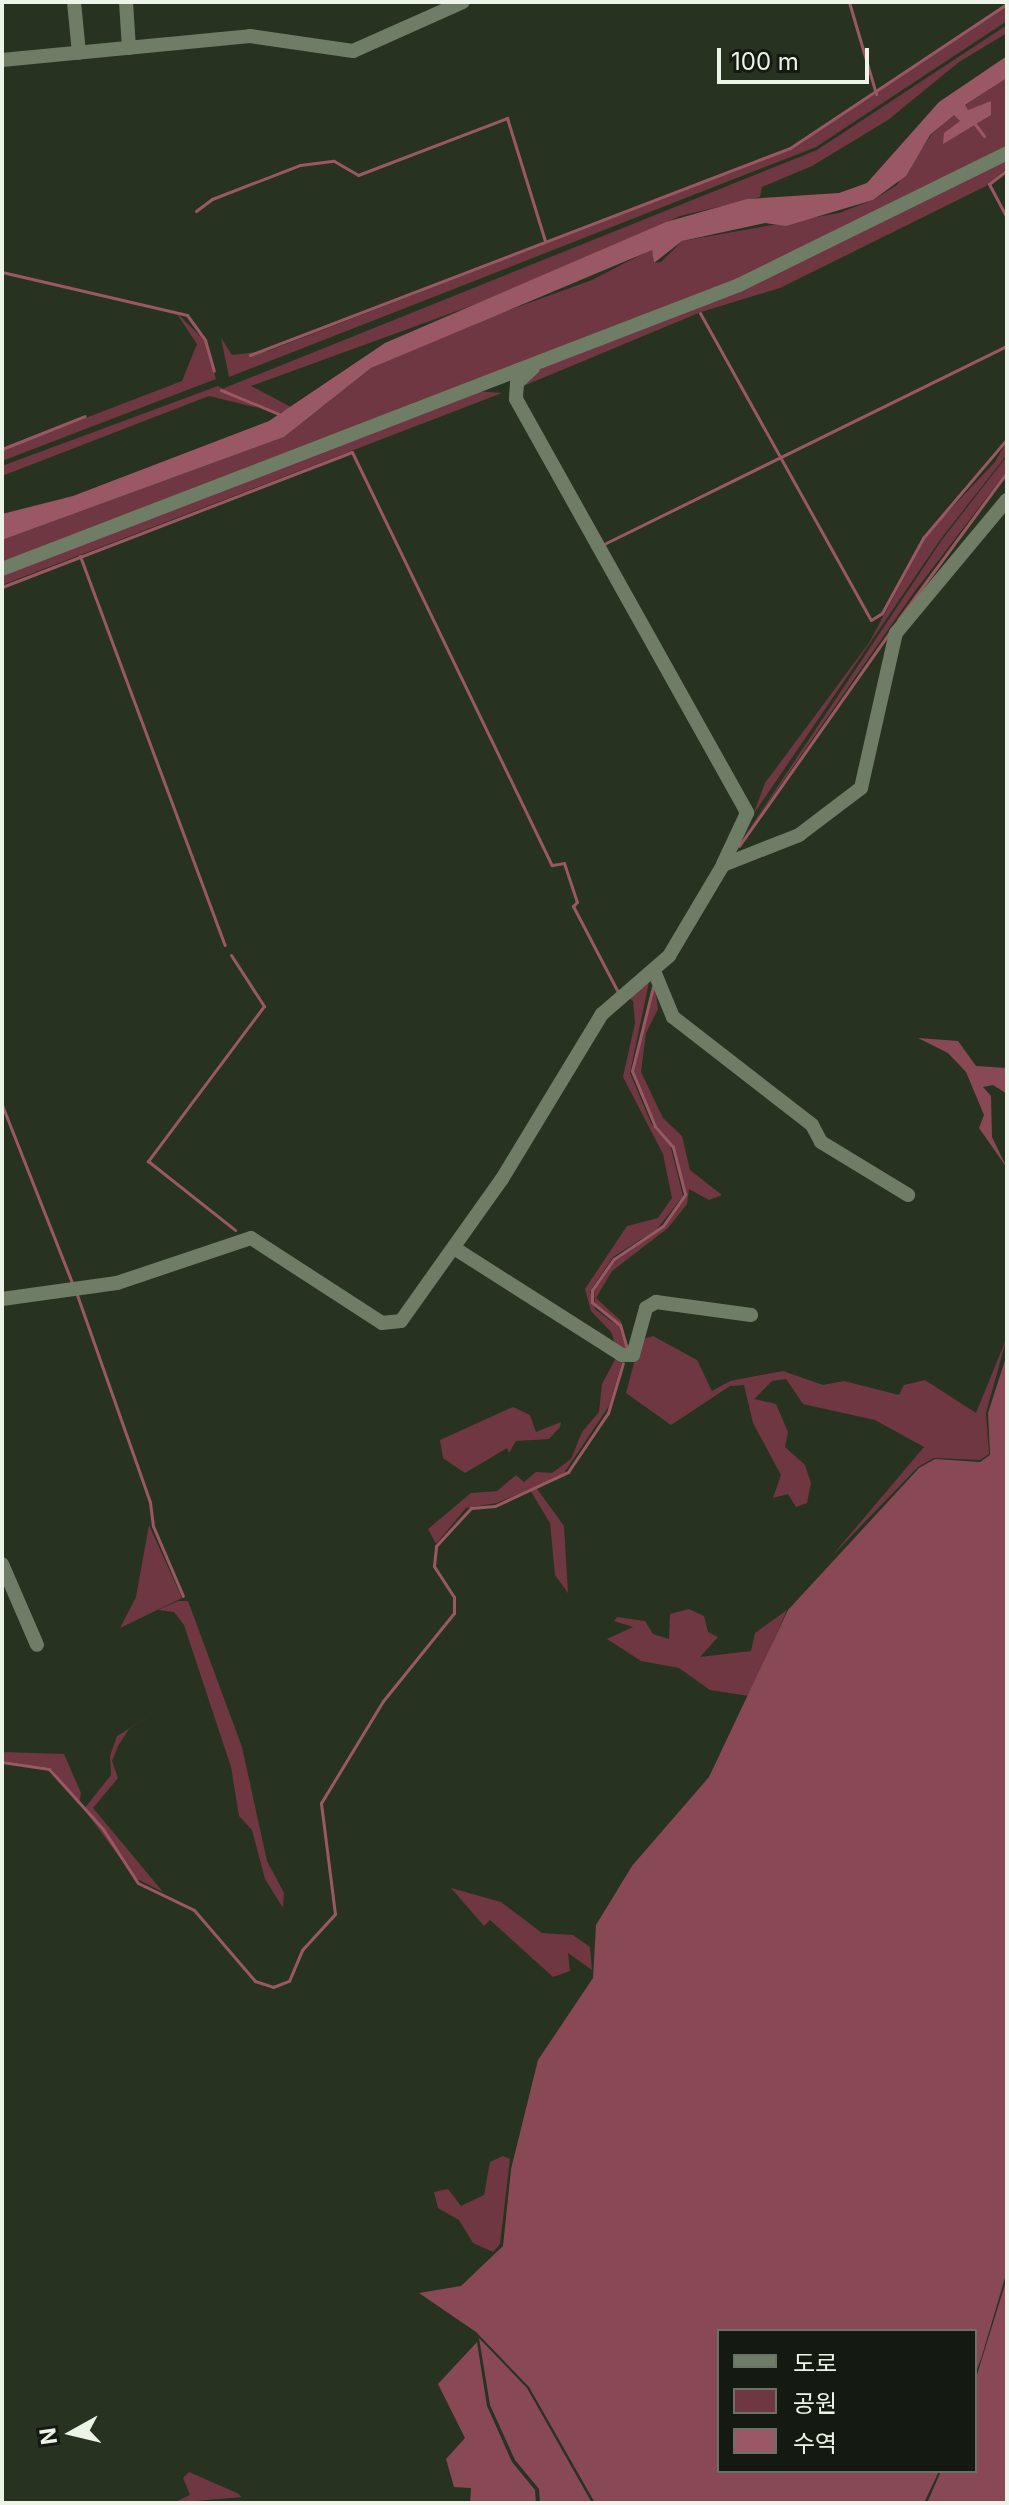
<!DOCTYPE html>
<html>
<head>
<meta charset="utf-8">
<style>
  body { margin:0 }
  #map { position:relative; width:1009px; height:2505px; overflow:hidden; background:#273320; font-family:Inter,"Noto Sans KR",sans-serif }
  div>[style] { position:absolute }
  [style*='--x'] { left:calc(var(--x)*1px); top:calc(var(--y)*1px); width:calc(var(--w)*1px); rotate:calc(var(--a)*1deg) }
  .green>* { inset:0; background:#6f3741 }
  .forest>* { inset:0; background:#884854 }
  .water>* { inset:0; background:#995863 }
  .stream>* { height:3px; margin:-1.5px; padding:0 1.5px; transform-origin:1.5px; border-radius:1.5px; background:#995863 }
  .minor>* { height:14px; margin:-7px; padding:0 7px; transform-origin:7px; border-radius:7px; background:#6f7d67 }
  span { translate:-50% -50%; white-space:nowrap; text-align:center; line-height:1.15; -webkit-text-stroke:7px #141911; paint-order:stroke }
  .frame { position:absolute; inset:0; border:4px solid #ecf4e7; pointer-events:none }
  .legend { position:absolute; left:717px; top:2329px; width:260px; height:144px; box-sizing:border-box; background:#141911; border:2px solid #6a7167; margin:0; padding:10px 14px; list-style:none; font-size:24px; color:#ecf4e7 }
  .legend li { display:flex; align-items:center; gap:16px; height:40px }
  .legend b { width:40px; border:2px solid #6a7167 }
  .north { position:absolute; left:32px; top:2393px; width:80px; height:80px; -webkit-text-stroke:6px #141911; paint-order:stroke; rotate:262deg; font-size:22px; font-weight:700; line-height:32px; text-align:center; color:#ecf4e7 }
  .north::after { content:''; display:block; margin:auto; width:28px; height:36px; background:#ecf4e7; clip-path:polygon(50% 0,100% 100%,50% 72%,0 100%) }
  .scale { position:absolute; left:717px; top:48px; width:152px; height:36px; box-sizing:border-box; border:4px solid #ecf4e7; border-top:0; padding-left:10px; font-size:24px; line-height:28px; white-space:nowrap; color:#ecf4e7; -webkit-text-stroke:6px #141911; paint-order:stroke }
</style>
</head>
<body>
<div id="map">
  <div class="green">
    <i style="clip-path:polygon(1007px 6px,1007px 21px,816px 147px,229px 377px,221px 338px,232px 355px,268px 351px,791px 149px)"></i>
    <i style="clip-path:polygon(1007px 25px,1007px 33px,959px 62px,888px 120px,812px 166px,762px 187px,760px 197px,680px 216px,526px 286px,251px 386px,293px 408px,279px 413px,222px 389px,817px 150px)"></i>
    <i style="clip-path:polygon(1007px 78px,1007px 150px,789px 260px,2px 566px,2px 540px,284px 437px,371px 368px,482px 320px,592px 280px,652px 249px,654px 263px,661px 262px,682px 241px,839px 213px,873px 200px,897px 185px,931px 135px,954px 114px,960px 121px,954px 129px,960px 129px,991px 115px,990px 102px,968px 110px,964px 106px)"></i>
    <i style="clip-path:polygon(1007px 156px,1007px 168px,986px 186px,780px 288px,701px 312px,521px 387px,547px 362px,797px 264px)"></i>
    <i style="clip-path:polygon(175px 311px,204px 340px,216px 379px,2px 461px,2px 450px,182px 381px,197px 344px)"></i>
    <i style="clip-path:polygon(218px 386px,258px 408px,209px 396px,2px 476px,2px 466px)"></i>
    <i style="clip-path:polygon(477px 391px,502px 393px,2px 585px,2px 573px)"></i>
    <i style="clip-path:polygon(1007px 441px,1005px 457px,940px 540px,753px 815px,765px 783px,869px 643px,928px 533px,995px 462px)"></i>
    <i style="clip-path:polygon(1007px 456px,1007px 471px,915px 591px,734px 852px,941px 541px)"></i>
    <i style="clip-path:polygon(650px 977px,630px 1073px,651px 1123px,670px 1144px,683px 1196px,657px 1229px,613px 1257px,590px 1291px,595px 1309px,619px 1327px,626px 1349px,618px 1351px,611px 1332px,591px 1311px,585px 1289px,627px 1226px,658px 1218px,672px 1198px,663px 1154px,623px 1077px,635px 1023px,633px 1001px,625px 995px)"></i>
    <i style="clip-path:polygon(655px 987px,658px 1009px,646px 1033px,641px 1072px,663px 1118px,682px 1136px,690px 1170px,722px 1195px,709px 1200px,689px 1189px,687px 1204px,668px 1228px,612px 1271px,596px 1298px,621px 1321px,624px 1333px,595px 1304px,594px 1288px,614px 1262px,664px 1227px,686px 1196px,675px 1149px,657px 1126px,633px 1072px)"></i>
    <i style="clip-path:polygon(653px 1336px,697px 1360px,712px 1391px,730px 1381px,783px 1371px,823px 1385px,844px 1381px,899px 1395px,904px 1385px,925px 1380px,976px 1413px,1007px 1337px,986px 1413px,989px 1454px,980px 1460px,934px 1458px,918px 1467px,831px 1557px,924px 1447px,875px 1420px,803px 1404px,786px 1379px,772px 1381px,754px 1399px,776px 1404px,788px 1432px,785px 1447px,805px 1465px,811px 1483px,807px 1503px,796px 1507px,788px 1494px,773px 1498px,781px 1475px,753px 1423px,744px 1385px,730px 1386px,671px 1425px,626px 1393px,640px 1340px)"></i>
    <i style="clip-path:polygon(617px 1356px,623px 1359px,609px 1406px,562px 1476px,497px 1503px,466px 1508px,436px 1544px,428px 1529px,471px 1493px,497px 1491px,516px 1475px,524px 1482px,536px 1472px,552px 1473px,571px 1459px,582px 1432px,599px 1412px,602px 1384px)"></i>
    <i style="clip-path:polygon(513px 1407px,530px 1415px,536px 1432px,561px 1422px,560px 1427px,549px 1439px,516px 1441px,509px 1453px,507px 1448px,465px 1473px,443px 1458px,440px 1440px)"></i>
    <i style="clip-path:polygon(535px 1486px,564px 1526px,568px 1593px,555px 1575px,550px 1523px,530px 1490px)"></i>
    <i style="clip-path:polygon(149px 1525px,182px 1598px,120px 1628px,136px 1597px)"></i>
    <i style="clip-path:polygon(178px 1601px,188px 1601px,242px 1747px,267px 1861px,284px 1893px,283px 1908px,265px 1879px,252px 1830px,239px 1816px,231px 1767px,184px 1625px,174px 1612px,158px 1610px)"></i>
    <i style="clip-path:polygon(689px 1609px,704px 1616px,708px 1632px,718px 1637px,700px 1657px,751px 1651px,755px 1633px,787px 1610px,749px 1696px,710px 1690px,679px 1668px,641px 1661px,607px 1639px,633px 1627px,614px 1621px,617px 1617px,645px 1621px,653px 1634px,669px 1639px,670px 1614px)"></i>
    <i style="clip-path:polygon(156px 1712px,129px 1729px,118px 1746px,112px 1761px,118px 1778px,93px 1808px,163px 1892px,135px 1878px,84px 1809px,111px 1775px,110px 1756px,117px 1736px)"></i>
    <i style="clip-path:polygon(2px 1752px,64px 1754px,81px 1793px,79px 1804px,51px 1768px,2px 1761px)"></i>
    <i style="clip-path:polygon(451px 1888px,501px 1902px,542px 1933px,573px 1935px,590px 1947px,592px 1970px,568px 1953px,570px 1971px,553px 1977px,490px 1920px,484px 1926px)"></i>
    <i style="clip-path:polygon(503px 2156px,510px 2159px,500px 2244px,493px 2252px,473px 2243px,459px 2220px,438px 2208px,434px 2192px,448px 2189px,461px 2206px,484px 2195px,490px 2162px)"></i>
    <i style="clip-path:polygon(189px 2472px,237px 2493px,242px 2497px,173px 2503px,190px 2495px,183px 2478px)"></i>
  </div>
  <div class="forest">
    <i style="clip-path:polygon(918px 1038px,958px 1041px,976px 1066px,1007px 1068px,1007px 1094px,993px 1085px,983px 1087px,991px 1096px,992px 1137px,1007px 1168px,979px 1128px,984px 1115px,966px 1072px,948px 1053px)"></i>
    <i style="clip-path:polygon(1007px 1354px,1007px 2271px,981px 2359px,975px 2374px,975px 2331px,719px 2331px,719px 2471px,939px 2471px,924px 2503px,595px 2503px,529px 2387px,476px 2332px,419px 2293px,461px 2286px,503px 2246px,511px 2169px,538px 2060px,593px 1978px,596px 1925px,632px 1866px,709px 1777px,788px 1610px,919px 1468px,935px 1459px,980px 1462px,990px 1455px,988px 1413px)"></i>
    <i style="clip-path:polygon(1007px 2278px,1007px 2503px,927px 2503px,941px 2471px,975px 2471px,975px 2381px)"></i>
    <i style="clip-path:polygon(479px 2338px,527px 2388px,592px 2503px,540px 2503px,539px 2489px,515px 2460px,490px 2405px)"></i>
    <i style="clip-path:polygon(477px 2342px,487px 2406px,512px 2462px,535px 2490px,536px 2503px,470px 2503px,471px 2488px,454px 2487px,446px 2459px,465px 2438px,438px 2384px)"></i>
  </div>
  <div class="water">
    <i style="clip-path:polygon(1007px 56px,1007px 78px,965px 105px,968px 110px,991px 101px,991px 115px,943px 144px,944px 133px,960px 121px,954px 115px,930px 135px,906px 176px,873px 200px,786px 226px,765px 223px,682px 241px,654px 263px,652px 250px,371px 368px,284px 437px,2px 540px,2px 514px,73px 496px,269px 421px,385px 343px,666px 222px,747px 199px,839px 193px,867px 183px,939px 102px)"></i>
  </div>
  <div class="stream">
    <i style="--x:849;--y:2;--w:96;--a:73.6"></i>
    <i style="--x:975;--y:124;--w:15;--a:53"></i>
    <i style="--x:1007;--y:170;--w:23;--a:142"></i>
    <i style="--x:989;--y:184;--w:38;--a:62"></i>
    <i style="--x:196;--y:211;--w:20;--a:-37"></i>
    <i style="--x:212;--y:199;--w:94;--a:-21.1"></i>
    <i style="--x:300;--y:165;--w:34;--a:-7"></i>
    <i style="--x:334;--y:161;--w:28;--a:30"></i>
    <i style="--x:358;--y:175;--w:160;--a:-20.9"></i>
    <i style="--x:507;--y:118;--w:129;--a:72.8"></i>
    <i style="--x:2;--y:272;--w:190;--a:13.1"></i>
    <i style="--x:187;--y:315;--w:31;--a:54"></i>
    <i style="--x:205;--y:340;--w:32;--a:74"></i>
    <i style="--x:700;--y:313;--w:351;--a:60.9"></i>
    <i style="--x:871;--y:620;--w:13;--a:-32"></i>
    <i style="--x:882;--y:613;--w:85;--a:-61.3"></i>
    <i style="--x:923;--y:538;--w:130;--a:-49.7"></i>
    <i style="--x:250;--y:355;--w:578;--a:-20.97"></i>
    <i style="--x:790;--y:148;--w:260;--a:-33.6"></i>
    <i style="--x:221;--y:390;--w:63;--a:22.5"></i>
    <i style="--x:2;--y:449;--w:89;--a:-21.7"></i>
    <i style="--x:602;--y:545;--w:451;--a:-26.2"></i>
    <i style="--x:80;--y:556;--w:415;--a:69.6"></i>
    <i style="--x:2;--y:587;--w:375;--a:-21.1"></i>
    <i style="--x:352;--y:452;--w:459;--a:64.2"></i>
    <i style="--x:552;--y:865;--w:12;--a:-9"></i>
    <i style="--x:564;--y:863;--w:41;--a:71.6"></i>
    <i style="--x:577;--y:902;--w:6;--a:135"></i>
    <i style="--x:573;--y:906;--w:99;--a:62.4"></i>
    <i style="--x:898;--y:620;--w:184;--a:-53.6"></i>
    <i style="--x:739;--y:846;--w:261;--a:-54.8"></i>
    <i style="--x:231;--y:955;--w:61;--a:57.1"></i>
    <i style="--x:264;--y:1006;--w:194;--a:126.8"></i>
    <i style="--x:148;--y:1161;--w:111;--a:38.4"></i>
    <i style="--x:2;--y:1105;--w:193;--a:68.5"></i>
    <i style="--x:76;--y:1292;--w:223;--a:70.6"></i>
    <i style="--x:150;--y:1502;--w:24;--a:83"></i>
    <i style="--x:153;--y:1526;--w:76;--a:66.8"></i>
    <i style="--x:627;--y:1349;--w:25;--a:-106"></i>
    <i style="--x:620;--y:1325;--w:36;--a:-141"></i>
    <i style="--x:592;--y:1302;--w:12;--a:-90"></i>
    <i style="--x:592;--y:1290;--w:38;--a:-55"></i>
    <i style="--x:614;--y:1259;--w:59;--a:-34"></i>
    <i style="--x:663;--y:1226;--w:39;--a:-55"></i>
    <i style="--x:685;--y:1194;--w:49;--a:-104.3"></i>
    <i style="--x:673;--y:1147;--w:28;--a:-131"></i>
    <i style="--x:655;--y:1126;--w:60;--a:-112.7"></i>
    <i style="--x:632;--y:1071;--w:87;--a:-76"></i>
    <i style="--x:2;--y:1762;--w:48;--a:8.5"></i>
    <i style="--x:49;--y:1769;--w:81;--a:48"></i>
    <i style="--x:103;--y:1829;--w:64;--a:57.1"></i>
    <i style="--x:138;--y:1883;--w:62;--a:25.7"></i>
    <i style="--x:194;--y:1910;--w:94;--a:49.3"></i>
    <i style="--x:255;--y:1981;--w:19;--a:18"></i>
    <i style="--x:273;--y:1987;--w:17;--a:-21"></i>
    <i style="--x:289;--y:1981;--w:34;--a:-67"></i>
    <i style="--x:302;--y:1950;--w:49;--a:-47.5"></i>
    <i style="--x:335;--y:1914;--w:112;--a:-97.2"></i>
    <i style="--x:321;--y:1803;--w:119;--a:-58.7"></i>
    <i style="--x:383;--y:1701;--w:113;--a:-51.1"></i>
    <i style="--x:454;--y:1613;--w:16;--a:-90"></i>
    <i style="--x:454;--y:1597;--w:37;--a:-123"></i>
    <i style="--x:434;--y:1566;--w:20;--a:-84"></i>
    <i style="--x:436;--y:1546;--w:52;--a:-47.4"></i>
    <i style="--x:471;--y:1508;--w:24;--a:-5"></i>
    <i style="--x:495;--y:1506;--w:81;--a:-25"></i>
    <i style="--x:568;--y:1472;--w:71;--a:-55.9"></i>
    <i style="--x:608;--y:1413;--w:52;--a:-73.3"></i>
  </div>
  <div class="minor">
    <i style="--x:74;--y:2;--w:51;--a:84.4"></i>
    <i style="--x:126;--y:2;--w:46;--a:86.3"></i>
    <i style="--x:2;--y:60;--w:249;--a:-5.5"></i>
    <i style="--x:250;--y:36;--w:104;--a:8.3"></i>
    <i style="--x:353;--y:51;--w:120;--a:-24"></i>
    <i style="--x:533;--y:368;--w:22;--a:137"></i>
    <i style="--x:517;--y:383;--w:16;--a:94"></i>
    <i style="--x:516;--y:399;--w:474;--a:60.8"></i>
    <i style="--x:747;--y:813;--w:56;--a:115.2"></i>
    <i style="--x:2;--y:569;--w:790;--a:-21.07"></i>
    <i style="--x:739;--y:285;--w:299;--a:-26.2"></i>
    <i style="--x:654;--y:971;--w:50;--a:67.6"></i>
    <i style="--x:673;--y:1017;--w:176;--a:37.8"></i>
    <i style="--x:812;--y:1125;--w:19;--a:62"></i>
    <i style="--x:821;--y:1142;--w:102;--a:31.3"></i>
    <i style="--x:454;--y:1248;--w:199;--a:32.5"></i>
    <i style="--x:622;--y:1355;--w:11;--a:0"></i>
    <i style="--x:633;--y:1355;--w:49;--a:-74.5"></i>
    <i style="--x:646;--y:1308;--w:12;--a:-31"></i>
    <i style="--x:656;--y:1302;--w:96;--a:7.8"></i>
    <i style="--x:2;--y:1299;--w:116;--a:-7.9"></i>
    <i style="--x:117;--y:1283;--w:141;--a:-18.6"></i>
    <i style="--x:251;--y:1238;--w:156;--a:33"></i>
    <i style="--x:382;--y:1323;--w:19;--a:-6"></i>
    <i style="--x:401;--y:1321;--w:174;--a:-54.6"></i>
    <i style="--x:502;--y:1179;--w:193;--a:-58.8"></i>
    <i style="--x:602;--y:1014;--w:89;--a:-40.9"></i>
    <i style="--x:669;--y:956;--w:106;--a:-59.3"></i>
    <i style="--x:723;--y:865;--w:82;--a:-21.5"></i>
    <i style="--x:799;--y:835;--w:78;--a:-37.2"></i>
    <i style="--x:861;--y:788;--w:159;--a:-77.3"></i>
    <i style="--x:896;--y:633;--w:173;--a:-50.2"></i>
    <i style="--x:2;--y:1564;--w:88;--a:66.6"></i>
  </div>
  <div class="frame"></div>
  <ul class="legend">
  <li><b style="height:10px;background:#6f7d67"></b>도로</li>
  <li><b style="height:22px;background:#6f3741"></b>공원</li>
  <li><b style="height:22px;background:#995863"></b>수역</li>
  </ul>
  <div class="north">N</div>
  <div class="scale">100 m</div>
</div>
</body>
</html>
